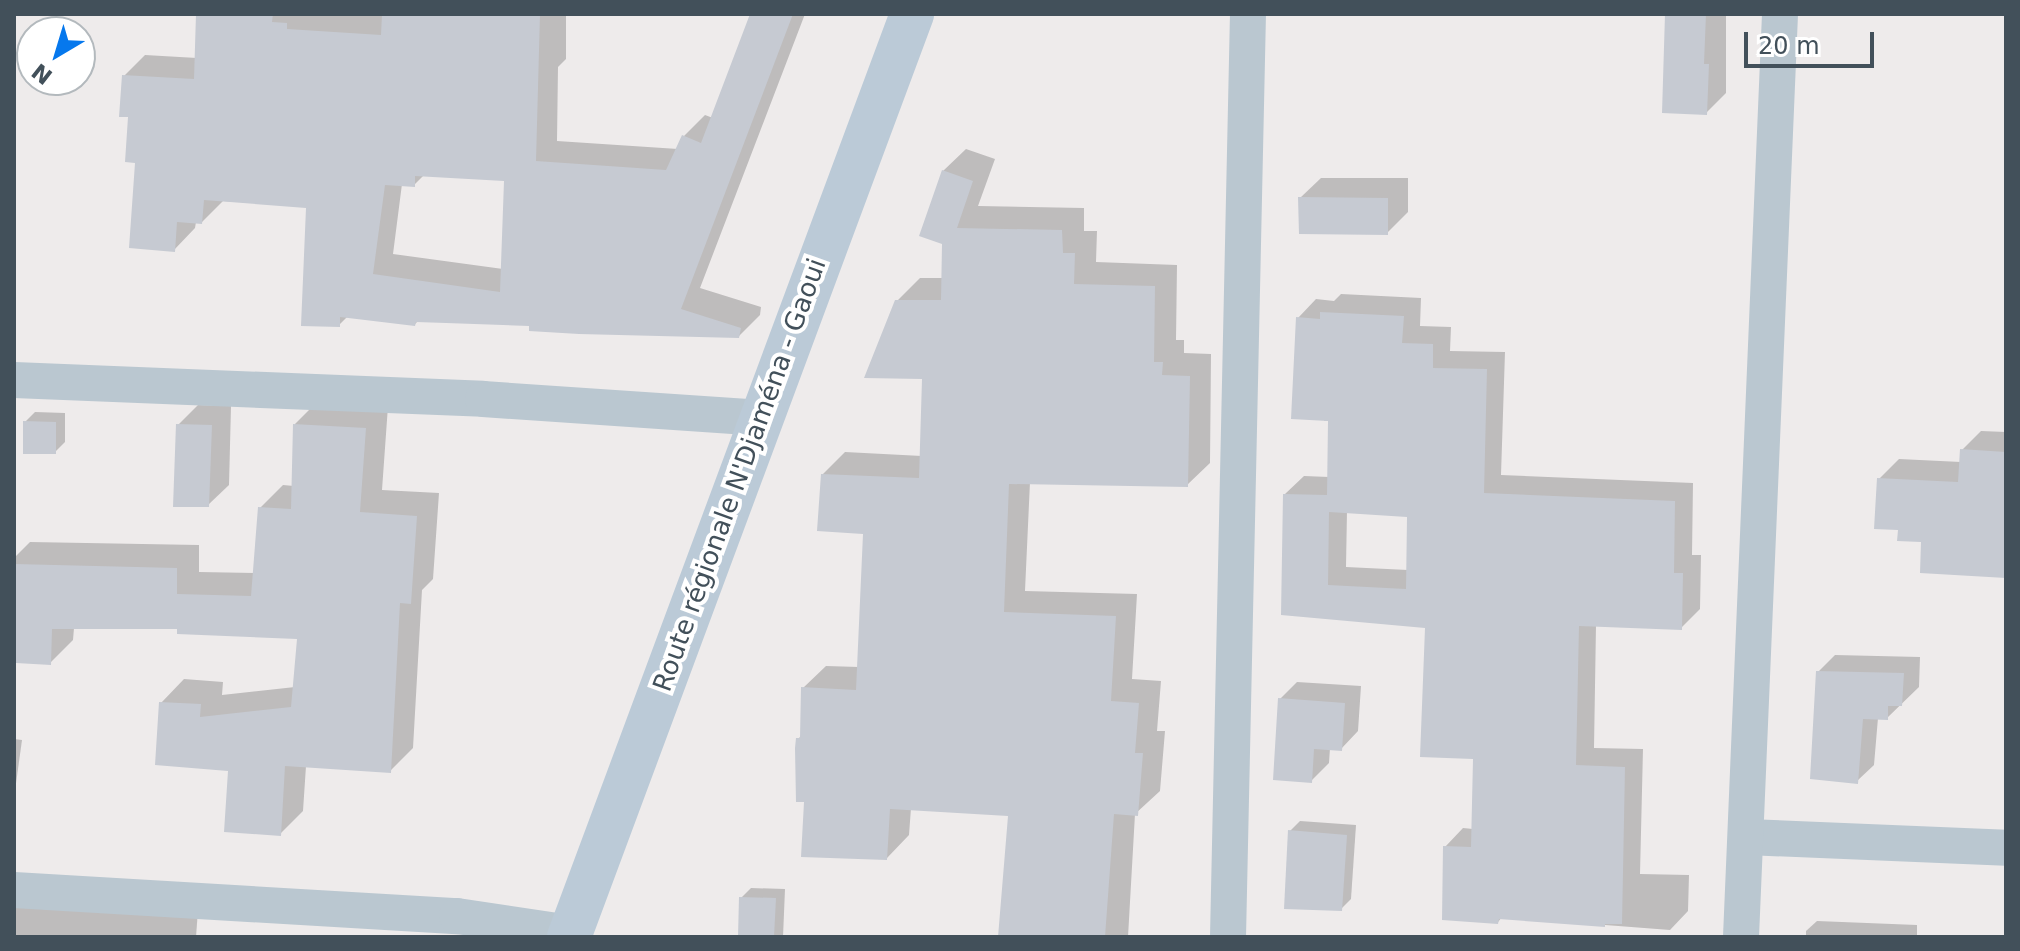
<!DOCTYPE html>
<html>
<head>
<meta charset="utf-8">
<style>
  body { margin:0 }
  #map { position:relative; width:2020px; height:951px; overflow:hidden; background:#eeebeb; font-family:"DejaVu Sans",sans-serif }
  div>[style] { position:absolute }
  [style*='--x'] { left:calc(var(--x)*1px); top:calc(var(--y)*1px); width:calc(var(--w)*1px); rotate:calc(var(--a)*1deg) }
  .shadow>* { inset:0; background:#0003 }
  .building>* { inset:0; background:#c6cad2 }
  .street>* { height:36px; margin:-18px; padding:0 18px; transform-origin:18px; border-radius:18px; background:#bac7d0 }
  .secondary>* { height:44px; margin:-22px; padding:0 22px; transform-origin:22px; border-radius:22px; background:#bbcad7 }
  span { translate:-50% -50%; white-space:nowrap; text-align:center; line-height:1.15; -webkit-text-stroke:8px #fff; paint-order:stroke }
  .street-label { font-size:26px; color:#42505a }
  .frame { position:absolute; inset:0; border:16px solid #42505a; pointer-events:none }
  .north { position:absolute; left:16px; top:16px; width:80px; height:80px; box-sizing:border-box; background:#fff; border:2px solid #b3b9bd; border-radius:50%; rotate:218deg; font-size:22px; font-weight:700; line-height:32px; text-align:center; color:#42505a }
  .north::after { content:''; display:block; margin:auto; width:28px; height:36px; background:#0678ed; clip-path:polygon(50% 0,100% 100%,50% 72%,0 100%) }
  .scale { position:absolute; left:1744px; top:32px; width:130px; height:36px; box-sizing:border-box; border:4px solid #42505a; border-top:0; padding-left:10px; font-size:24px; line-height:28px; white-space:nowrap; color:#42505a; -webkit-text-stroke:6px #fff; paint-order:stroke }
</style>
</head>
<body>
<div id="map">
  <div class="shadow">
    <i style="clip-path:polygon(evenodd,198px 14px,566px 14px,566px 59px,558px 67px,557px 141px,678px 149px,684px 136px,705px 115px,713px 118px,753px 14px,805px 14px,700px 288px,761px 307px,760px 315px,739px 336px,531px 324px,418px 321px,415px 324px,348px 316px,339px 325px,309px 206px,223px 201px,202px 222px,196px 222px,195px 228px,174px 250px,137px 161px,124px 76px,145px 55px,197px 58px,198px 14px,424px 175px,506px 179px,503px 269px,393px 254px,402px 184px,414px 185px,424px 175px)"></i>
    <i style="clip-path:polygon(1667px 14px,1726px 14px,1726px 93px,1706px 113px)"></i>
    <i style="clip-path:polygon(966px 149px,995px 159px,978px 206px,1084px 208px,1084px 231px,1097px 231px,1096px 262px,1177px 265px,1176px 340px,1184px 340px,1184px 353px,1211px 354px,1210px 463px,1187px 485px,1030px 482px,1025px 591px,1137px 594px,1132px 679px,1161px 681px,1157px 731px,1165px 731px,1160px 791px,1135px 814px,1128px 937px,1000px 937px,1010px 814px,911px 808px,909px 835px,887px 858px,806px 800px,798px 739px,802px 735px,803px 688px,826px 666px,859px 667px,865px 532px,822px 475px,845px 452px,922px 456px,924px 377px,897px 301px,920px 278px,944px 278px,943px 171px)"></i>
    <i style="clip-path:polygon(1321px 178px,1408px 178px,1408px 212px,1387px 233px,1300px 198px)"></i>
    <i style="clip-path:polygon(evenodd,1341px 294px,1421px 298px,1420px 326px,1451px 327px,1450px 351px,1505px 352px,1501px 475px,1693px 483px,1692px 555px,1701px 555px,1700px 609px,1681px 628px,1596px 625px,1594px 748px,1643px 749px,1640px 874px,1689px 875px,1688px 911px,1670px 930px,1502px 917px,1498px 922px,1445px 847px,1463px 828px,1473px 829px,1475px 757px,1427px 626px,1283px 613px,1285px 494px,1304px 476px,1329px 477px,1331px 419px,1298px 318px,1316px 299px,1334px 301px,1341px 294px,1347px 511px,1410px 515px,1408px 570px,1346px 567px,1347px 511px)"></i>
    <i style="clip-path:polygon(318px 401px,388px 406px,382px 490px,439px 493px,433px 579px,422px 590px,413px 748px,390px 771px,306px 766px,303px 811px,280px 834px,230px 769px,161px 703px,184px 679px,223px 682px,222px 695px,295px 687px,299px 637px,179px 627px,74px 628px,73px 640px,50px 663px,20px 620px,14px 621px,14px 558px,30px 542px,199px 545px,199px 572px,255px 573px,260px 508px,283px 485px,294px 486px,295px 424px)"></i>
    <i style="clip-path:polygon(198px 405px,231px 406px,229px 485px,208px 505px,178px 425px)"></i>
    <i style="clip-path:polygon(35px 412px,65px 413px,65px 442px,55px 452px,25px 422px)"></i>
    <i style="clip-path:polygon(2006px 427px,2006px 576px,1900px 528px,1879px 479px,1899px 459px,1961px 462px,1962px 450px,1981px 431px,2006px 432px)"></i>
    <i style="clip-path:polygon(1835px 655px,1920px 657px,1919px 687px,1887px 718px,1878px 718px,1874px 765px,1857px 781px,1818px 672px)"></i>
    <i style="clip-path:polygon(1297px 682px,1361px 686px,1358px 731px,1341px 749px,1330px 748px,1329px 763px,1311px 781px,1280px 699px)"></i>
    <i style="clip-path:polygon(14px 739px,22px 740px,14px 798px)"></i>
    <i style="clip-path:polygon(1300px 821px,1356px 825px,1351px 899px,1341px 909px,1290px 831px)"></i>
    <i style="clip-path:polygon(751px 888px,785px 889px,783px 937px,740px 937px,741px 898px)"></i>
    <i style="clip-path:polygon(29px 893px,198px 910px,196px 937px,14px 937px,14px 908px)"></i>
    <i style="clip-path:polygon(1817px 921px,1917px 925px,1917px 937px,1806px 937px,1806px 931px)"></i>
  </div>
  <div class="building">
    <i style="clip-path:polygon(evenodd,196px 14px,273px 14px,272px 22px,287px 23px,287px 29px,381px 35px,382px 14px,540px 14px,536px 161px,666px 170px,682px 135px,701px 143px,750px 14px,793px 14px,681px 309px,741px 328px,739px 338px,579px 334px,529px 331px,529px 326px,446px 323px,416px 322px,415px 326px,340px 317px,340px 327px,301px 326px,306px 208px,204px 200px,202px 224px,177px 222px,175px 252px,129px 248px,135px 163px,125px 162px,128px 117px,119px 117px,122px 75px,194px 79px,196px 14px,415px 176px,504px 181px,500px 292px,373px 274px,385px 185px,415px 187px,415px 176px)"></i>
    <i style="clip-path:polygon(1665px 14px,1706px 14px,1704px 64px,1709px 64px,1707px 115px,1662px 113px)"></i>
    <i style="clip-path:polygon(942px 170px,973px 181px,957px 228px,1062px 230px,1063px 253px,1075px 253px,1074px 284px,1155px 286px,1154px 362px,1163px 362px,1162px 375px,1190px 376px,1188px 487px,1009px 484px,1004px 612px,1116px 616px,1111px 701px,1139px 703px,1135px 753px,1143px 753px,1138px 816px,1114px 814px,1105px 937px,998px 937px,1008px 816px,890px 809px,887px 860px,801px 857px,804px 802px,796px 802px,795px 748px,796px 738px,800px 738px,801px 687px,856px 690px,863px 534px,817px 531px,821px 474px,919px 478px,922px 379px,864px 378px,895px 300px,941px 300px,942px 244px,919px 236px)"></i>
    <i style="clip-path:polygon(1298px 197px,1388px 198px,1388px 235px,1299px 234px)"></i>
    <i style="clip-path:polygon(evenodd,1320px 312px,1404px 316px,1402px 343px,1433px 344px,1433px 368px,1487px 369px,1484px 493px,1675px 501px,1674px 573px,1683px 573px,1682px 630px,1579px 626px,1576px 765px,1625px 767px,1622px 924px,1605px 924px,1605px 927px,1499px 919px,1498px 924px,1442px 920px,1443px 846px,1471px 847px,1473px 759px,1420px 757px,1425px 628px,1281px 615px,1283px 494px,1327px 495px,1328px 421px,1291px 419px,1296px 317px,1320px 319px,1320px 312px,1329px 512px,1407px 517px,1406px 589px,1328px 585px,1329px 512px)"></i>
    <i style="clip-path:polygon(23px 421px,56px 422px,56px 454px,23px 454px)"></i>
    <i style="clip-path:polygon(176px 424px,212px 425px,209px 507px,173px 507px)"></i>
    <i style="clip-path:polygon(293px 424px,366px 428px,360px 512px,417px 516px,411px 604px,400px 603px,391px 773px,285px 766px,281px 836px,224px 832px,228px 771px,155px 765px,159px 702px,201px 704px,200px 717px,291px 707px,297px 639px,177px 634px,177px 629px,52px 629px,51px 665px,16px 663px,14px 564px,177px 568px,177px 594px,251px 596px,258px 507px,291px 509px)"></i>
    <i style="clip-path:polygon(1960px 449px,2006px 452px,2006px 578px,1920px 573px,1921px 542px,1897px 541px,1898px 530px,1874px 529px,1877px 478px,1958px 482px)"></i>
    <i style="clip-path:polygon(1816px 671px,1904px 673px,1902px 706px,1888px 706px,1888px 720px,1863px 719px,1858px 784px,1810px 779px)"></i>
    <i style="clip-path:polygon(1278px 698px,1345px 703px,1342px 751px,1314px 749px,1312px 783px,1273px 780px)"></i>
    <i style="clip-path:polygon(1288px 830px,1347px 835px,1342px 911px,1284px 909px)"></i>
    <i style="clip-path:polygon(739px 897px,776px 898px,774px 937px,738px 937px)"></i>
  </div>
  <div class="street">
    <i style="--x:14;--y:380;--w:469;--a:2.3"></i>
    <i style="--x:483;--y:399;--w:280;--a:3.9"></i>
    <i style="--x:1747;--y:837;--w:259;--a:2.4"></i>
    <i style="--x:14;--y:890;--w:444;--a:3.4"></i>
    <i style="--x:457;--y:916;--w:115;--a:8.5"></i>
    <i style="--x:571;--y:933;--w:6;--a:45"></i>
    <i style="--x:1228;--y:937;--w:923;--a:-88.76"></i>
    <i style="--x:1741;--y:937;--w:924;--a:-87.58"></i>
  </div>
  <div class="secondary">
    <i style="--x:569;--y:937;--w:985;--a:-69.61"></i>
  </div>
  <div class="street-label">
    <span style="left:740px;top:475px;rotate:-70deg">Route régionale N'Djaména - Gaoui</span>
  </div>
  <div class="frame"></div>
  <div class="north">N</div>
  <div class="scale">20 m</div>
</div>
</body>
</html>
